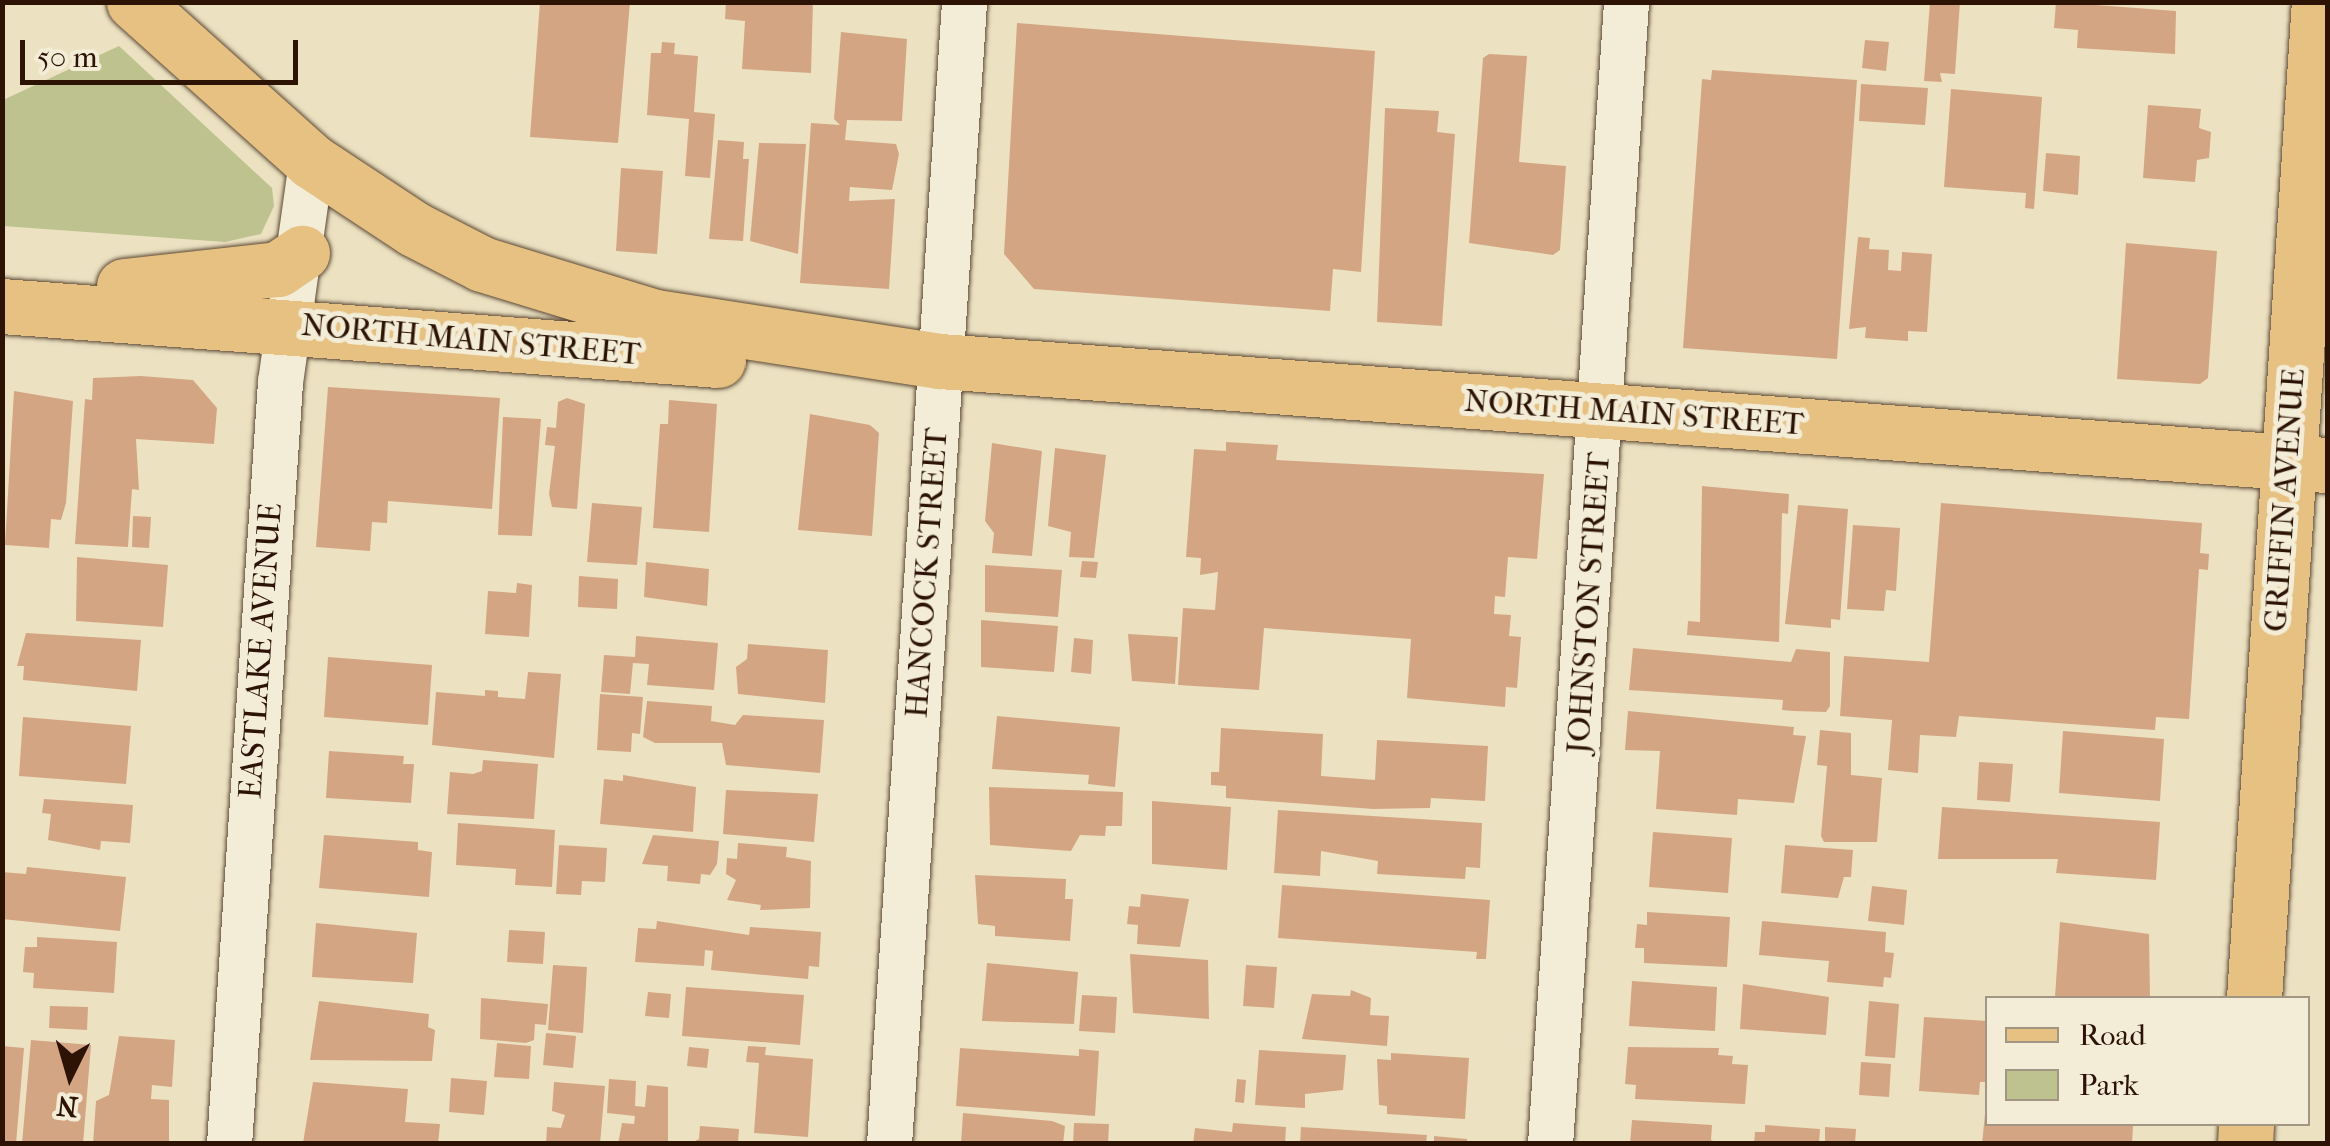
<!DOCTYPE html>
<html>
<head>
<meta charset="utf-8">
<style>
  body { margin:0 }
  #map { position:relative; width:2330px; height:1146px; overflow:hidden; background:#ece2c2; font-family:"IM FELL French Canon",serif }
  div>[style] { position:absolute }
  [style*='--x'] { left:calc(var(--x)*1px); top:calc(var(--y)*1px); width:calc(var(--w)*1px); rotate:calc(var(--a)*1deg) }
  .green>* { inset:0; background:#bdc28f }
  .building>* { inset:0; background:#d4a583 }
  .roads { filter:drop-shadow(0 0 2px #5c4734) drop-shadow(0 0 2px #5c4734) }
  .minor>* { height:45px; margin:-22.5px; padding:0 22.5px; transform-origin:22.5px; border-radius:22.5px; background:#f3ecd7 }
  .major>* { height:55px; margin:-27.5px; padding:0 27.5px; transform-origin:27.5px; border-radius:27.5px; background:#e6c181 }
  span { translate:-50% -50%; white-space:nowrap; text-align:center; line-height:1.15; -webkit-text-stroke:10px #f3ecd7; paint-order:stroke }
  .street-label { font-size:32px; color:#2c1304 }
  .frame { position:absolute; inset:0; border:5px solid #2c1304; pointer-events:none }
  .legend { position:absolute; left:1985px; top:996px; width:325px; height:130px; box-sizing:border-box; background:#f3ecd7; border:2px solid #a39583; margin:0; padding:12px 18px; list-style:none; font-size:30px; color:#2c1304 }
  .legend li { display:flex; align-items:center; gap:20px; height:50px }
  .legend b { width:50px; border:2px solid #a39583 }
  .north { position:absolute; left:20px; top:1026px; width:100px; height:100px; -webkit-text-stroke:8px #f3ecd7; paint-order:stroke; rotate:185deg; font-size:28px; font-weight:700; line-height:40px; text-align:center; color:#2c1304 }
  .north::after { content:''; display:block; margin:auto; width:35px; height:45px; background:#2c1304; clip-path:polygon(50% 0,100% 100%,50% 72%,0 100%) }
  .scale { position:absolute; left:20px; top:40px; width:278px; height:45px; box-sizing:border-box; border:5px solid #2c1304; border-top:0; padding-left:12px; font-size:30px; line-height:35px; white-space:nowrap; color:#2c1304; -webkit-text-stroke:8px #f3ecd7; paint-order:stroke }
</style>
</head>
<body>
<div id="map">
  <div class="green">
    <i style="clip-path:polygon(119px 46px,272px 188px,274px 206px,261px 234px,225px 242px,3px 226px,3px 100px)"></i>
  </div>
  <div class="building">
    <i style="clip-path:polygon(540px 2px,630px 2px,618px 143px,530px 137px)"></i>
    <i style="clip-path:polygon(726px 2px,813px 2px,811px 73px,742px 69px,745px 21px,725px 19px)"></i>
    <i style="clip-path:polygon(1930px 2px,1960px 2px,1955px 74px,1940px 73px,1942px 82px,1924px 81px)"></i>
    <i style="clip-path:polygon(2056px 2px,2176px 11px,2175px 54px,2077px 48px,2078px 30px,2054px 28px)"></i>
    <i style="clip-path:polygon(1017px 23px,1375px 51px,1361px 272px,1333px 269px,1330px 311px,1034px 289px,1004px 254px)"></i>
    <i style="clip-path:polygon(841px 32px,907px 39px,902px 121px,847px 120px,845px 140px,896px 144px,899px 154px,892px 190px,850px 187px,849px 201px,895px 199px,889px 289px,800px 283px,811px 123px,840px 125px,834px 119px)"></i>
    <i style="clip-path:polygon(1865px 40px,1889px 42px,1886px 71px,1862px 68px)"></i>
    <i style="clip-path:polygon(662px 42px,675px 43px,674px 54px,698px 56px,694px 112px,715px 114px,710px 178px,685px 176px,689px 119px,647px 115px,651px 53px,661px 53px)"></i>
    <i style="clip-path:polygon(1489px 54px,1527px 56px,1519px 162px,1566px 166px,1560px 250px,1553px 255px,1469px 243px,1483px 58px)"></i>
    <i style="clip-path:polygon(1712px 70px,1857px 80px,1837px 359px,1683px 348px,1702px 79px,1711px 80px)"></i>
    <i style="clip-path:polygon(1861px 84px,1928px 88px,1925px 125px,1859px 121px)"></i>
    <i style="clip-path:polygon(1951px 89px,2042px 97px,2034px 209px,2025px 208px,2026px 193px,1944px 187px)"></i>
    <i style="clip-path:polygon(2148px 105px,2201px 109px,2199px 128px,2211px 132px,2209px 158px,2197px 160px,2195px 182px,2143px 178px)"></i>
    <i style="clip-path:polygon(1385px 108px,1439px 111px,1437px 132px,1455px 134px,1442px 326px,1377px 322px)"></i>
    <i style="clip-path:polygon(718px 140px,744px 142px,743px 159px,749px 159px,743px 241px,709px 239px)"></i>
    <i style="clip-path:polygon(759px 143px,806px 144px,798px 254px,750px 241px)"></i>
    <i style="clip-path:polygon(2046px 153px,2080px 156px,2078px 195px,2043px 191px)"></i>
    <i style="clip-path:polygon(621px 168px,663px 171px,657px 254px,616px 251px)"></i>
    <i style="clip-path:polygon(1858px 237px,1870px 238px,1869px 249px,1889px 250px,1888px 270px,1901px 271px,1902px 252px,1932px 254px,1927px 332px,1908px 331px,1908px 341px,1865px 338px,1866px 327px,1849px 329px)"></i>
    <i style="clip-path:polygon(2126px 243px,2217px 251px,2208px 378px,2200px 384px,2117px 379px)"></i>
    <i style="clip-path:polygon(141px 376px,193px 380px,217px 408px,214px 444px,136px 439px,139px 490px,132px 489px,128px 547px,75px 544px,85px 399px,92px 400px,93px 378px)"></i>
    <i style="clip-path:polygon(328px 387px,500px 398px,492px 509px,388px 501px,387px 523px,372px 522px,370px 551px,316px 547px)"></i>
    <i style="clip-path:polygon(14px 391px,73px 401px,66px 503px,61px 520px,51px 519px,49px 548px,5px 545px)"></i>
    <i style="clip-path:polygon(567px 398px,585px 404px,577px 509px,552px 507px,549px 494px,555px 446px,545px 445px,547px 427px,556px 428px,558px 402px)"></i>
    <i style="clip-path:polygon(669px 400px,717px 404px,709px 532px,653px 528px,660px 424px,668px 424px)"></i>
    <i style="clip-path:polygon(810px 414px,870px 425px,879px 433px,872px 536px,798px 530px)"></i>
    <i style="clip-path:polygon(503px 417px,541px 419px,532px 536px,498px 535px)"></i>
    <i style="clip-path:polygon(1226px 442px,1278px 445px,1276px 460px,1544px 474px,1537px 559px,1508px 557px,1505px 597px,1495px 596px,1494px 614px,1511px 615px,1509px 636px,1521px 637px,1517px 688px,1506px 687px,1505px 707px,1407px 698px,1411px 639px,1264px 628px,1259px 690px,1178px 685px,1183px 608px,1215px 610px,1218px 572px,1200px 575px,1201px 558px,1186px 557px,1194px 449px,1226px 451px)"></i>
    <i style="clip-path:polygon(992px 443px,1042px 451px,1032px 556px,992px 553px,994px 533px,985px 521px)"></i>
    <i style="clip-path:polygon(1055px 448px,1106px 455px,1094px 558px,1069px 557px,1071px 532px,1048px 526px)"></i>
    <i style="clip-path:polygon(1702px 486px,1789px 494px,1788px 514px,1782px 513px,1779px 642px,1687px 635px,1688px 621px,1700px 622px)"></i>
    <i style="clip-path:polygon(592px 503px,642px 507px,637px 565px,587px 562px)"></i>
    <i style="clip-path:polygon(1941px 503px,2202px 523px,2200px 553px,2209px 554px,2208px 570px,2199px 569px,2189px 719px,2156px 717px,2155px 730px,1959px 716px,1956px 737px,1920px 735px,1918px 773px,1888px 770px,1892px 720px,1840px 716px,1844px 656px,1929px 662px)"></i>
    <i style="clip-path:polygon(1798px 505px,1848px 509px,1840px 620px,1831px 619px,1831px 628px,1785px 624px)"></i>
    <i style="clip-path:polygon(133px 516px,151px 517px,149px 548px,132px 547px)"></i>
    <i style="clip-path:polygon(1853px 525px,1900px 528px,1896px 591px,1886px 590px,1884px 611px,1847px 609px)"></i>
    <i style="clip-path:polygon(77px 557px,168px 565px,163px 627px,76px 621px)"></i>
    <i style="clip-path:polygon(1082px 561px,1098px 562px,1096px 578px,1080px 577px)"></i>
    <i style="clip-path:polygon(646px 562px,709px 569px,707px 606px,644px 597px)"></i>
    <i style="clip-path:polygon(985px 565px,1062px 570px,1058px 617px,985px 612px)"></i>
    <i style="clip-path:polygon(579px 576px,618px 579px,617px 609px,578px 607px)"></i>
    <i style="clip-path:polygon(517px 583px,532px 585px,529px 637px,485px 634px,488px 591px,516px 593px)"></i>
    <i style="clip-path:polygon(981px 620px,1058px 626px,1054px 672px,981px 667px)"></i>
    <i style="clip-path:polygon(26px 633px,141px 640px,137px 691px,23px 680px,24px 666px,17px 666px)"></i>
    <i style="clip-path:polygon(1128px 634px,1178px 637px,1175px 684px,1132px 681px)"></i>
    <i style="clip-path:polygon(636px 636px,718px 643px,714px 690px,647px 685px,649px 664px,633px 663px,630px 694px,601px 692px,604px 655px,635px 657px)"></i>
    <i style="clip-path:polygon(1074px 638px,1093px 640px,1091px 674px,1071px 672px)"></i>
    <i style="clip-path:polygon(748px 644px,828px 650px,825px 703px,738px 694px,736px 667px,747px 659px)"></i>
    <i style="clip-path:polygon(1633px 648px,1791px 662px,1796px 649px,1830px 652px,1830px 706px,1826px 712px,1793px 711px,1782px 710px,1783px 700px,1629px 690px)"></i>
    <i style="clip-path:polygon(328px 657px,432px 665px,428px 725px,324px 717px)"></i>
    <i style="clip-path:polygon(528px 672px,561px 674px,554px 758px,432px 745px,436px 692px,485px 696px,485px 690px,498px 691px,498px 697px,525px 699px)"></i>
    <i style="clip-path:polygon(600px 694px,643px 697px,640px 734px,632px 733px,631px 752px,597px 750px)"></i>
    <i style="clip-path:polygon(647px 701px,712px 706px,711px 721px,735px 725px,743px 715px,824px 720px,820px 773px,726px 765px,722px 743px,655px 743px,643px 737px)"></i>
    <i style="clip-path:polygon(1628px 711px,1794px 727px,1793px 735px,1806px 736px,1794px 803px,1738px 799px,1737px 815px,1656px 809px,1660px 751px,1625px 750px)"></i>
    <i style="clip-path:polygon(997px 716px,1120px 727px,1115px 787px,1088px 784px,1089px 775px,992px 769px)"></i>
    <i style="clip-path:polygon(23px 717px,131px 726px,126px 784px,19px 776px)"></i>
    <i style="clip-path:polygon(1221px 728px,1323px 734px,1321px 776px,1375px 780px,1377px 740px,1488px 746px,1485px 801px,1431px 798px,1430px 808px,1373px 809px,1226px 798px,1226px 786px,1211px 785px,1211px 772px,1219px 772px)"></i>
    <i style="clip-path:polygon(1820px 730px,1851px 733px,1851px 775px,1882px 778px,1877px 842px,1824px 842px,1821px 836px,1827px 766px,1817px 765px)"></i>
    <i style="clip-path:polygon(2063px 731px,2164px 739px,2160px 801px,2059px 793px)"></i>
    <i style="clip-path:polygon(329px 751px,404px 756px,403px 764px,414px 764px,411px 803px,326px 798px)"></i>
    <i style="clip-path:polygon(483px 760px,538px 764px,534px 819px,447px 814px,450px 772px,473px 774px,482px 771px)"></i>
    <i style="clip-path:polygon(1979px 762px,2013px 764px,2010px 802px,1977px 800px)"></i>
    <i style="clip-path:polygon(623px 775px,696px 787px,693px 832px,600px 824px,604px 779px,623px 781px)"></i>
    <i style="clip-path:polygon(989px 787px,1123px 792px,1122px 826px,1106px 826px,1105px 836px,1080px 835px,1071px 851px,990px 845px)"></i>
    <i style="clip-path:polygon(726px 790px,818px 794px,814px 842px,723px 834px)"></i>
    <i style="clip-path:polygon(44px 799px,133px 805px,130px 843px,101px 841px,100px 850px,48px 840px,51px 814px,42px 813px)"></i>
    <i style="clip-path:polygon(1152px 801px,1231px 807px,1227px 870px,1152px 864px)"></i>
    <i style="clip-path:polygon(1942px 807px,2160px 822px,2156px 880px,2056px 873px,2058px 859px,1938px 859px)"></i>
    <i style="clip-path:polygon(1278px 810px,1482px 823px,1480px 868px,1466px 867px,1465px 879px,1377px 874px,1378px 861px,1321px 851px,1320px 876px,1274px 873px)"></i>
    <i style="clip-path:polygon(458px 823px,555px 830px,552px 887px,515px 885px,516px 869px,456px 865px)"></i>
    <i style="clip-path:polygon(1653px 832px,1732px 838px,1728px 893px,1649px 887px)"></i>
    <i style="clip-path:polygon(324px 835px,418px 842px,418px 850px,432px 852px,429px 897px,319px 888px)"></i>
    <i style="clip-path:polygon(653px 835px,719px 841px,717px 864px,710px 875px,701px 874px,700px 884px,667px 881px,668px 866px,642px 864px)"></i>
    <i style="clip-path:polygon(738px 843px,787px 847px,786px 857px,811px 861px,810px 908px,760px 910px,761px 905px,727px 900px,736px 880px,726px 874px,727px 858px,737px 859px)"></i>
    <i style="clip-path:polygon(559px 845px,607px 848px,605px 882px,582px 881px,581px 895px,556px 894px)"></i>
    <i style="clip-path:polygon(1785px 845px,1853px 850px,1851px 877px,1844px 877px,1838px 898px,1781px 893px)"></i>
    <i style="clip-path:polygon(27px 867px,126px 877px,120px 931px,2px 919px,2px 872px,26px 874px)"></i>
    <i style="clip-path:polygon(975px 875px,1066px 879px,1065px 899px,1073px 899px,1070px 941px,995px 936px,995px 926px,978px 924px)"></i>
    <i style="clip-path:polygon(1282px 885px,1490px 900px,1486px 959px,1476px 959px,1477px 952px,1278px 938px)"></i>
    <i style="clip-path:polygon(1872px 886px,1907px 890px,1904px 925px,1868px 921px)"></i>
    <i style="clip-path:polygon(1141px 894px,1189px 899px,1180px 947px,1137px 944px,1138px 925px,1127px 924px,1129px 906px,1140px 907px)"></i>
    <i style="clip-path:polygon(1647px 912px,1730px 917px,1727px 967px,1644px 963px,1644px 948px,1635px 948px,1637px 924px,1647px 925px)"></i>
    <i style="clip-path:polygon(657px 921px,749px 935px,750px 927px,821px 932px,819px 967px,809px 966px,808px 979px,711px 970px,713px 951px,705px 950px,704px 966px,635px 962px,638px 928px,656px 929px)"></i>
    <i style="clip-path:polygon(1762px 921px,1886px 932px,1885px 952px,1894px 953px,1891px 978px,1884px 977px,1883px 987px,1827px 982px,1829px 961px,1759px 955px)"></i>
    <i style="clip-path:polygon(2060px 922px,2149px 934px,2150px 998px,2055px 997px)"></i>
    <i style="clip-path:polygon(316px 923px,417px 933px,413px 983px,312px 977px)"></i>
    <i style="clip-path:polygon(509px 930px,545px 932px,543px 964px,507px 962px)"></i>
    <i style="clip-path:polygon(37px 937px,117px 942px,114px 993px,33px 988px,34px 973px,23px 972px,25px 947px,37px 947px)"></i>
    <i style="clip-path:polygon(1130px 954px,1208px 960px,1209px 1019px,1133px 1013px)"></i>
    <i style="clip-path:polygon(987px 963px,1078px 972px,1074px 1024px,982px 1021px)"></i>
    <i style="clip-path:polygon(553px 965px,587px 967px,583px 1033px,548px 1030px)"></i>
    <i style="clip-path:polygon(1246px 965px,1277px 967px,1274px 1008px,1243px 1006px)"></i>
    <i style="clip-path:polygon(1632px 981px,1717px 987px,1715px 1031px,1629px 1026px)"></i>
    <i style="clip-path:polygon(1743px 984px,1829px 997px,1826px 1035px,1740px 1029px)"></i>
    <i style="clip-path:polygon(686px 987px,804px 995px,800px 1045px,682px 1036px)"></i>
    <i style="clip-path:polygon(1351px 990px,1371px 998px,1370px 1015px,1389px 1016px,1387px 1046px,1302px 1039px,1312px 994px,1350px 996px)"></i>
    <i style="clip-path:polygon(648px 992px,671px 994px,669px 1018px,645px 1016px)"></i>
    <i style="clip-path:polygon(1082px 995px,1117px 997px,1115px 1033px,1079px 1031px)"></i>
    <i style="clip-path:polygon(481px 998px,548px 1004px,546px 1025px,535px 1024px,534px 1040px,526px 1043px,480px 1039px)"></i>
    <i style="clip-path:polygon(319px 1001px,429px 1014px,428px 1027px,435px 1030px,432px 1061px,310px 1060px)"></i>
    <i style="clip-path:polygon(1869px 1001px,1899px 1004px,1895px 1058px,1865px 1056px)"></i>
    <i style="clip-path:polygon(50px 1006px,88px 1007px,87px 1030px,49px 1028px)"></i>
    <i style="clip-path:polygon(1924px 1017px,1988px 1021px,1988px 1082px,1980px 1082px,1979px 1095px,1919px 1091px)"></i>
    <i style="clip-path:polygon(546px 1033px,576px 1036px,573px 1068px,543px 1065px)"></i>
    <i style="clip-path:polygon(119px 1036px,175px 1040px,172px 1087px,152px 1085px,151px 1099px,169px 1100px,169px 1144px,93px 1144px,96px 1101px,109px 1095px)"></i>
    <i style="clip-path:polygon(31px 1040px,91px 1045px,83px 1144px,22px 1144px)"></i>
    <i style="clip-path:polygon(497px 1043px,531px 1046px,529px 1079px,494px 1077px)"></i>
    <i style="clip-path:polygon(2px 1046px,24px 1048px,16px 1144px,2px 1144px)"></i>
    <i style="clip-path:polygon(748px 1046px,766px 1047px,765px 1055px,813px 1059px,808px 1137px,754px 1133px,759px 1063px,746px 1062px)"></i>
    <i style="clip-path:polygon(689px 1047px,709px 1049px,707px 1068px,687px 1066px)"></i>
    <i style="clip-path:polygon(1628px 1047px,1719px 1048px,1718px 1055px,1733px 1056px,1732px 1064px,1748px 1065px,1745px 1104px,1635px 1099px,1636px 1085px,1625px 1084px)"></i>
    <i style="clip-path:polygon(960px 1048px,1079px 1056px,1079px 1049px,1099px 1051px,1095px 1116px,956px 1106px)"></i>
    <i style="clip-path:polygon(1259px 1050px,1346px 1055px,1343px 1090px,1305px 1094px,1305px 1108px,1255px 1105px)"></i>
    <i style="clip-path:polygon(1391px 1053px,1469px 1058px,1465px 1119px,1387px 1114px,1387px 1106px,1379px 1105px,1377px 1059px,1391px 1060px)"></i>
    <i style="clip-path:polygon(1861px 1062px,1891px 1064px,1889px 1097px,1859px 1095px)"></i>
    <i style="clip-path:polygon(451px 1078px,487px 1081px,484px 1115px,449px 1112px)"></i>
    <i style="clip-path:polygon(609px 1079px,636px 1081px,635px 1106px,645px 1107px,647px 1085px,668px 1087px,668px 1144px,618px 1144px,622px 1123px,634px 1124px,635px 1116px,607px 1113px)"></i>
    <i style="clip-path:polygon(1237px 1079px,1246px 1080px,1244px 1103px,1235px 1102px)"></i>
    <i style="clip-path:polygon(313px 1082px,408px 1089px,405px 1122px,440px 1124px,438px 1144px,303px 1143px)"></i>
    <i style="clip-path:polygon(554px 1082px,605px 1086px,600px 1144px,546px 1144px,547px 1127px,561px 1128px,565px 1115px,552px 1111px)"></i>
    <i style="clip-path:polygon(963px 1113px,1052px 1121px,1065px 1126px,1063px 1144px,961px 1144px)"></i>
    <i style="clip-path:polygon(1985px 1114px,1988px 1124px,2133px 1126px,2132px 1144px,1982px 1144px)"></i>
    <i style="clip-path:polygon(1632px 1120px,1712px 1125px,1711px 1140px,1719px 1144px,1630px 1144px)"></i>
    <i style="clip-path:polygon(1074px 1123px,1109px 1124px,1108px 1144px,1073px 1144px)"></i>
    <i style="clip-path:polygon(1233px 1123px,1286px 1127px,1285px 1144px,1193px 1144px,1195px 1128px,1232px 1132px)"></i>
    <i style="clip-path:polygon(1765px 1125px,1820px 1129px,1819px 1144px,1754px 1144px,1755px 1132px,1765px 1132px)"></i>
    <i style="clip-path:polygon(700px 1126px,739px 1129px,738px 1144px,689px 1144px,699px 1139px)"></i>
    <i style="clip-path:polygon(1301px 1127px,1427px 1135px,1426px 1144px,1300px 1144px)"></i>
    <i style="clip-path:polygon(1825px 1127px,1856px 1129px,1855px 1144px,1825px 1144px)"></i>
    <i style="clip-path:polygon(1434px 1136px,1467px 1139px,1467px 1144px,1434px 1144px)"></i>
  </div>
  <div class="roads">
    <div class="minor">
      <i style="--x:229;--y:1144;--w:764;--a:-86.17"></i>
      <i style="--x:280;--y:382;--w:223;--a:-82"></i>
      <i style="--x:889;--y:1144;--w:1144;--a:-86.24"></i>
      <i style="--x:1550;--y:1144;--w:1145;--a:-86.19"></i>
    </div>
    <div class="major">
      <i style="--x:134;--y:2;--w:238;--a:41.9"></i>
      <i style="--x:311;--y:161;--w:123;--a:33.4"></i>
      <i style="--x:414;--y:229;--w:76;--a:27.2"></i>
      <i style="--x:482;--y:264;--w:181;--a:17"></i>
      <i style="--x:655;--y:317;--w:288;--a:8.8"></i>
      <i style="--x:940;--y:361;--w:1392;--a:4.29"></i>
      <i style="--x:124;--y:286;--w:155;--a:-6.3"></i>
      <i style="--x:278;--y:269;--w:29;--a:-34"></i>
      <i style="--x:2;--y:306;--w:718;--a:4.31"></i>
      <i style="--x:2254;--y:998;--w:998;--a:-86.27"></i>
      <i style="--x:2245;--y:1144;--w:20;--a:-87"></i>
    </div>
  </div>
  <div class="street-label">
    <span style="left:471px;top:340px;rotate:5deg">NORTH MAIN STREET</span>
    <span style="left:1634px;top:413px;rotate:4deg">NORTH MAIN STREET</span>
    <span style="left:2285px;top:500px;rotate:-86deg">GRIFFIN AVENUE</span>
    <span style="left:927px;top:573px;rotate:-86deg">HANCOCK STREET</span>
    <span style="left:1589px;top:603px;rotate:-86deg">JOHNSTON STREET</span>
    <span style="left:261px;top:651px;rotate:-86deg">EASTLAKE AVENUE</span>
  </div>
  <div class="frame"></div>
  <ul class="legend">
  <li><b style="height:12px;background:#e6c181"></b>Road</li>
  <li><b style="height:28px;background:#bdc28f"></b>Park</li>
  </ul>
  <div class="north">N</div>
  <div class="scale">50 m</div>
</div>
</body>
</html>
